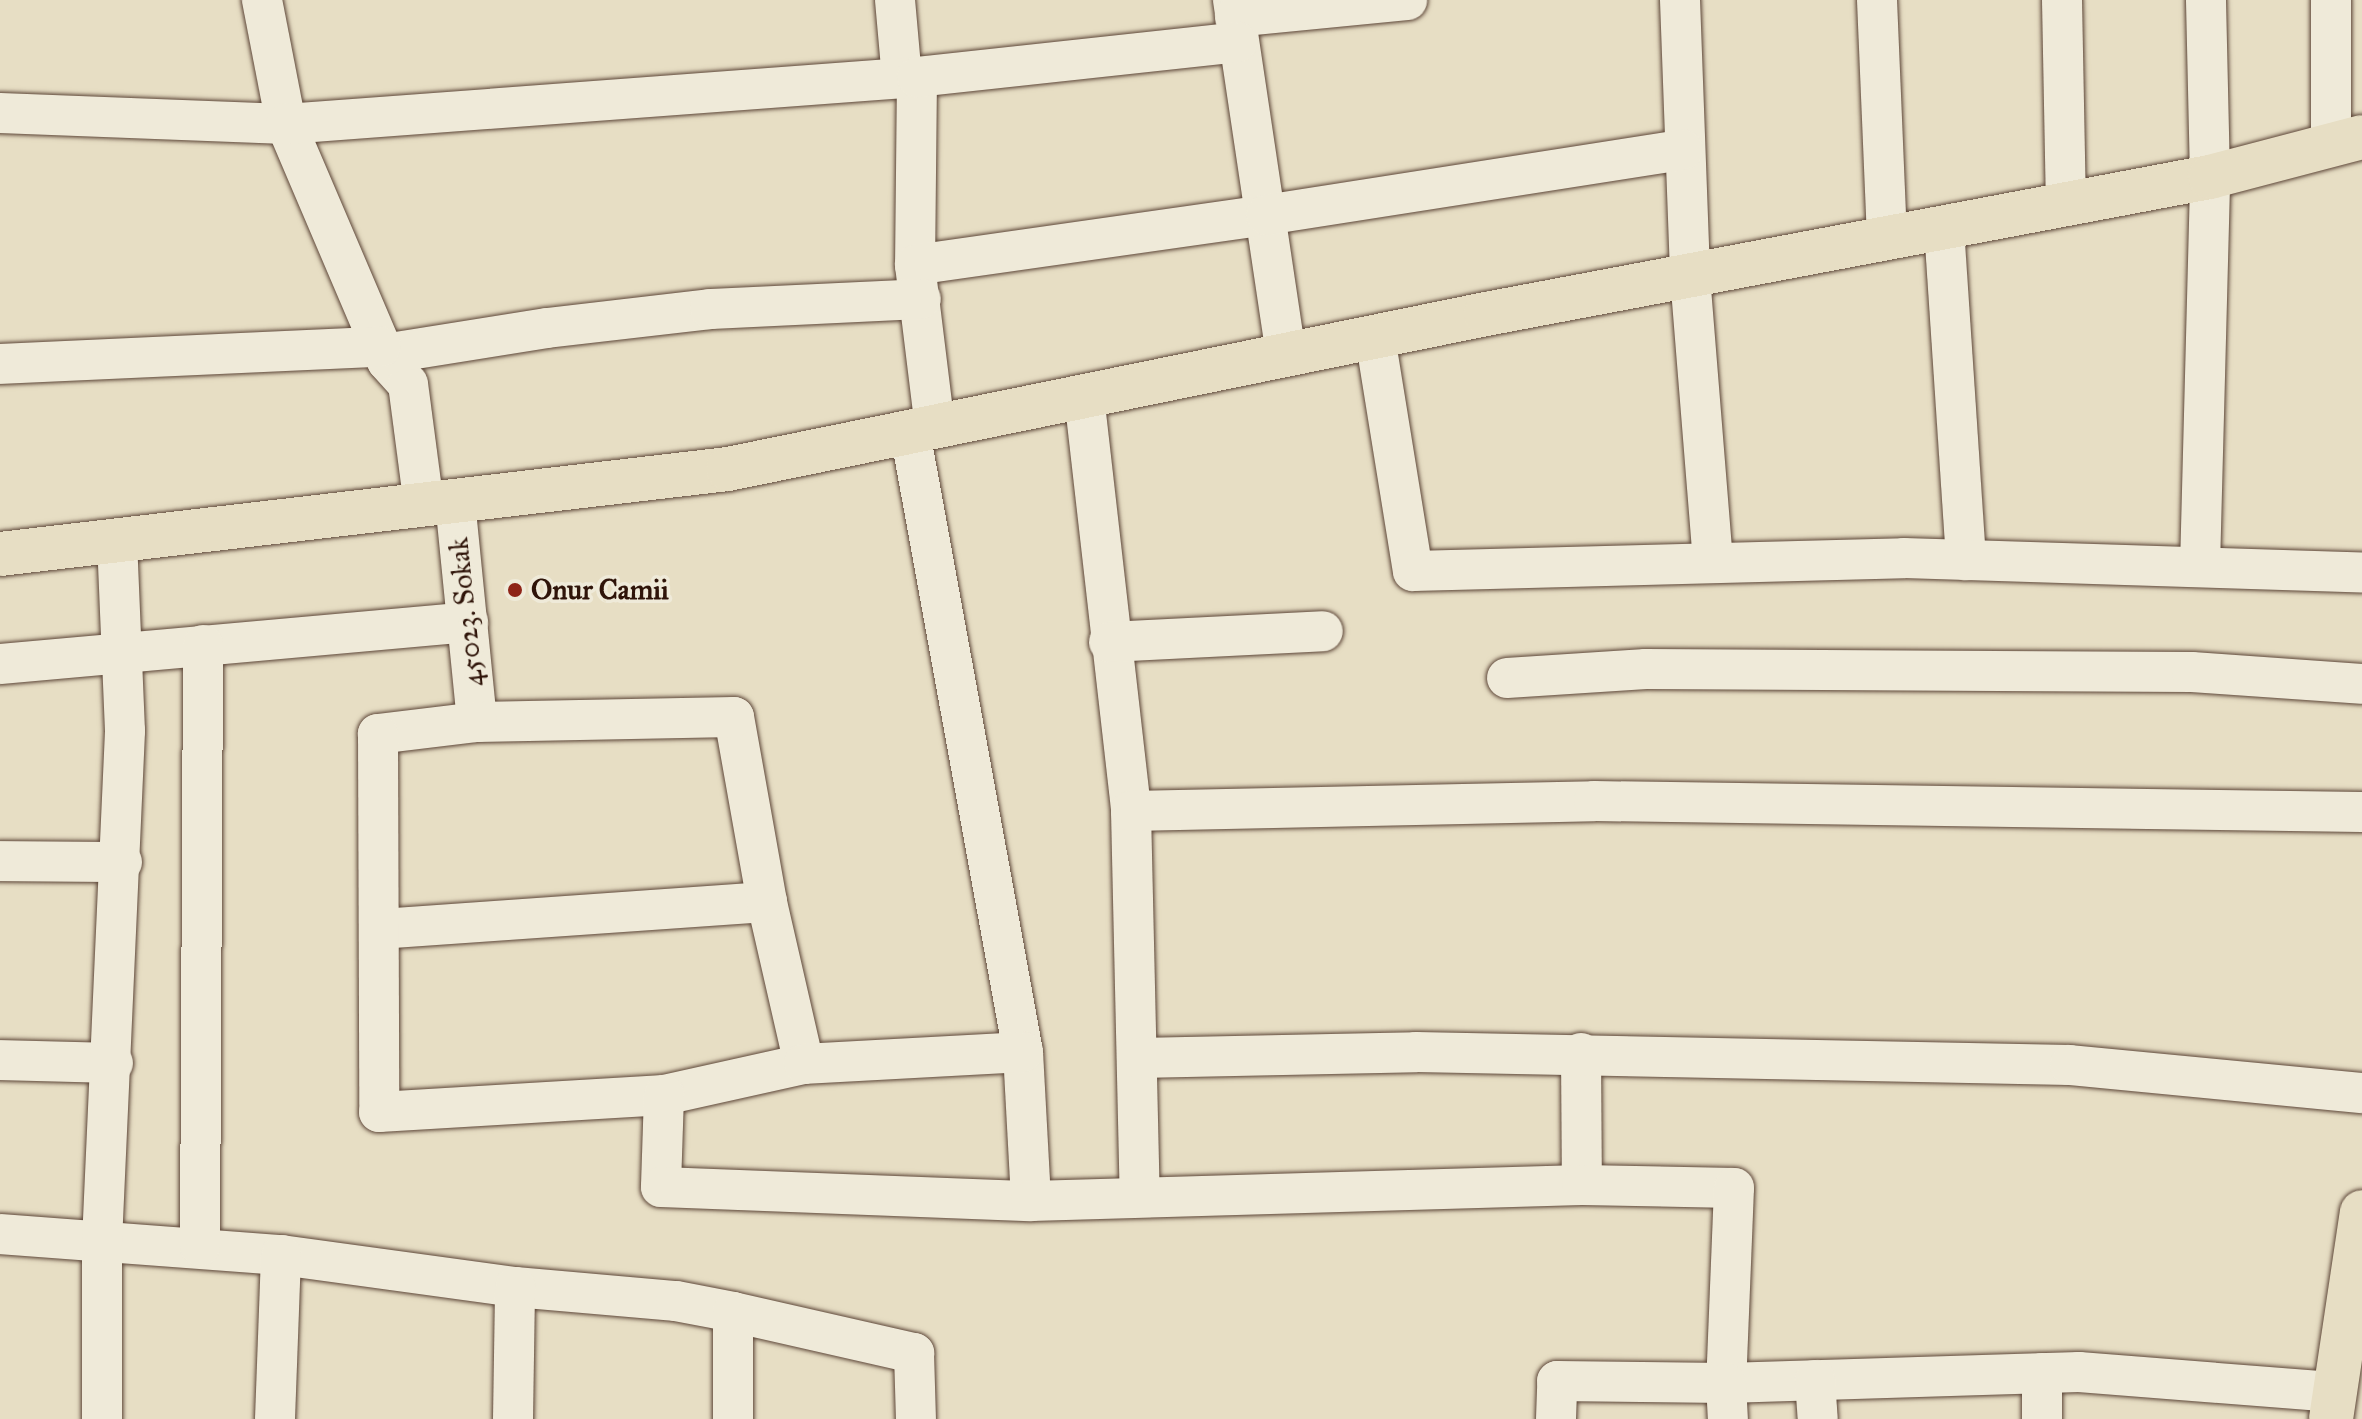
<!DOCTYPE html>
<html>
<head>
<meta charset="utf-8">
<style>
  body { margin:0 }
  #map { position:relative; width:2362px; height:1419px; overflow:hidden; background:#e7dec4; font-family:"IM FELL Great Primer",serif }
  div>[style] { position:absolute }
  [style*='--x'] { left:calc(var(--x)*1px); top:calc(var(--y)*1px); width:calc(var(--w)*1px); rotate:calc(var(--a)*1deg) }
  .roads { filter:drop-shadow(0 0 2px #5d4638) drop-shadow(0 0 2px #5d4638) }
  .minor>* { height:40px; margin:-20px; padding:0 20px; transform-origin:20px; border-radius:20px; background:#efead9 }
  .major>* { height:44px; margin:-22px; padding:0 22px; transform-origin:22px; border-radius:22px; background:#e7dec4 }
  .dots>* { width:22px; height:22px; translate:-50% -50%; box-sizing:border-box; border:4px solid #efead9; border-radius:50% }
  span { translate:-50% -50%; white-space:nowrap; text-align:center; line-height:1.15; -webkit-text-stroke:7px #efead9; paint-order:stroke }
  .poi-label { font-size:28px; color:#2f1409; font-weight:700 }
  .left { translate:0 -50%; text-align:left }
  .street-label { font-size:28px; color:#2f1409 }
</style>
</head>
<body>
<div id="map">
  <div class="roads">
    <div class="minor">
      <i style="--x:262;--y:0;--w:126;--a:79"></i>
      <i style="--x:286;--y:124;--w:258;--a:66.9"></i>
      <i style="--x:387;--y:361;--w:31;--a:48"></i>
      <i style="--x:408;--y:384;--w:122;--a:82.5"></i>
      <i style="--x:895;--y:0;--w:78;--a:84.9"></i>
      <i style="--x:1233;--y:0;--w:359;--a:81.5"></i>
      <i style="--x:1680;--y:0;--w:276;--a:87.9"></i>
      <i style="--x:1690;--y:276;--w:288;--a:85.4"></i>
      <i style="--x:1877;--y:0;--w:238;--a:87.6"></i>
      <i style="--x:2062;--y:0;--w:204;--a:88.9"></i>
      <i style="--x:2331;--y:0;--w:144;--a:90"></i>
      <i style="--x:1235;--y:17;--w:173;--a:-5.6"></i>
      <i style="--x:917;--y:77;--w:188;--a:90.6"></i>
      <i style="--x:915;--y:265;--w:163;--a:83"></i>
      <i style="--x:0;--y:113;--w:286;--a:2.2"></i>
      <i style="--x:286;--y:124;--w:633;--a:-4.26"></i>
      <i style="--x:917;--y:77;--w:322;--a:-6.2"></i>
      <i style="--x:1944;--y:228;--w:333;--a:86.2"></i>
      <i style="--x:915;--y:265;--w:355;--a:-8.1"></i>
      <i style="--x:1266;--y:215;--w:422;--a:-8.9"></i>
      <i style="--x:1375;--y:337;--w:237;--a:80.8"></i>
      <i style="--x:1413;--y:571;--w:491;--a:-1.5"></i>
      <i style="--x:1904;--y:558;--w:458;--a:1.8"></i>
      <i style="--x:384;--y:354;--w:165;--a:-9.1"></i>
      <i style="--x:547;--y:328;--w:164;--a:-6.6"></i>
      <i style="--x:710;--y:309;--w:211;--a:-2.7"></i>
      <i style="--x:0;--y:364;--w:381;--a:-2.6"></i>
      <i style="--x:1084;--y:396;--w:418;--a:83.5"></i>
      <i style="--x:1131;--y:811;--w:386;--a:88.7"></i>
      <i style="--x:910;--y:432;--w:630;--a:79.67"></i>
      <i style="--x:1023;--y:1052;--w:149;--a:86.9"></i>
      <i style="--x:455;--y:501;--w:222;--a:84.3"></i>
      <i style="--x:2200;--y:567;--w:390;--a:-88.5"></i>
      <i style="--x:2210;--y:177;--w:177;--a:-91.3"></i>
      <i style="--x:1109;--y:642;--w:214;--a:-2.9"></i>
      <i style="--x:0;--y:664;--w:470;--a:-5.1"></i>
      <i style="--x:1507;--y:678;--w:139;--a:-3.7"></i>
      <i style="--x:1646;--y:669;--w:546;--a:0.31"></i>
      <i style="--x:2192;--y:672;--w:170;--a:4"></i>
      <i style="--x:1131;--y:811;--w:463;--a:-1.2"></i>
      <i style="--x:1594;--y:801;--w:768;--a:0.82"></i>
      <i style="--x:0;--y:861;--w:122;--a:0.5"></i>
      <i style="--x:380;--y:929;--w:388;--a:-4"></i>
      <i style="--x:1581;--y:1053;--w:132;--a:89.6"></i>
      <i style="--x:1138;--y:1058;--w:278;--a:-1.2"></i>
      <i style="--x:1416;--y:1052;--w:654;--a:1.14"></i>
      <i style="--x:2070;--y:1065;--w:293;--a:5.5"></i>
      <i style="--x:0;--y:1060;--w:113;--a:1.5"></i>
      <i style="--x:804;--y:1064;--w:166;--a:-102.9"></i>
      <i style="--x:767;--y:902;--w:188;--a:-100.1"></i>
      <i style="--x:734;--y:717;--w:257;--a:178.9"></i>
      <i style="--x:477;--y:722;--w:100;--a:173.1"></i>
      <i style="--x:378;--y:734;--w:378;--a:89.8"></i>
      <i style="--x:379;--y:1112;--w:286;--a:-3.4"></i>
      <i style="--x:664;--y:1095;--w:143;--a:-12.5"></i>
      <i style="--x:804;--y:1064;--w:219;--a:-3.1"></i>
      <i style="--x:664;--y:1095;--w:92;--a:91.9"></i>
      <i style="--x:661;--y:1187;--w:370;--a:2.2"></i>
      <i style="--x:1031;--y:1201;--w:551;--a:-1.66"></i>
      <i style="--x:1582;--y:1185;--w:152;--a:1.1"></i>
      <i style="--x:1734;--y:1188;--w:195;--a:92.3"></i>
      <i style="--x:1726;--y:1383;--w:353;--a:-1.8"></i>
      <i style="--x:2079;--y:1372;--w:257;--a:4.5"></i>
      <i style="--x:0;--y:1234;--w:282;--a:4.3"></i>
      <i style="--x:281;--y:1255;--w:236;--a:7.8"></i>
      <i style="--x:515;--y:1287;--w:162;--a:5"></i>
      <i style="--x:676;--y:1301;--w:58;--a:10.9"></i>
      <i style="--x:733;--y:1312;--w:186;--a:12.8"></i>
      <i style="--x:914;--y:1353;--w:66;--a:88.3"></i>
      <i style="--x:200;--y:1246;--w:601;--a:-89.71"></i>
      <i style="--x:733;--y:1312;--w:107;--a:90"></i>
      <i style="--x:2042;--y:1373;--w:46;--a:90"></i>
      <i style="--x:1815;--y:1380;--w:39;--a:86"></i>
      <i style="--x:102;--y:1419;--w:177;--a:-90"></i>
      <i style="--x:102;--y:1242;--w:512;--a:-87.42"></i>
      <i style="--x:125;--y:731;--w:191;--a:-92.4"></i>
      <i style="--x:275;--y:1419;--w:164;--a:-87.9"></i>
      <i style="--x:513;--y:1419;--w:132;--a:-89.1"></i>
      <i style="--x:1556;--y:1419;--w:38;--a:-88"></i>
      <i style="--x:1557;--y:1381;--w:169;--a:0.7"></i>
      <i style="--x:1726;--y:1383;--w:36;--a:87"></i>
    </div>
    <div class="major">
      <i style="--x:0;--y:554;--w:733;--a:-6.66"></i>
      <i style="--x:728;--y:469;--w:774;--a:-11.56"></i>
      <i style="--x:1486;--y:314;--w:737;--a:-10.72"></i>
      <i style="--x:2210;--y:177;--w:157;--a:-14.7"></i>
      <i style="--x:2331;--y:1419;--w:209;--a:-81.5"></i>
    </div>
  </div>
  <div class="dots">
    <i style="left:515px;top:590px;background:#8f2418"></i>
  </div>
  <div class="poi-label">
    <span class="left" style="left:531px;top:590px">Onur Camii</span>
  </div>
  <div class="street-label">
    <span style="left:466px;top:612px;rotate:-96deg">45023. Sokak</span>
  </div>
</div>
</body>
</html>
